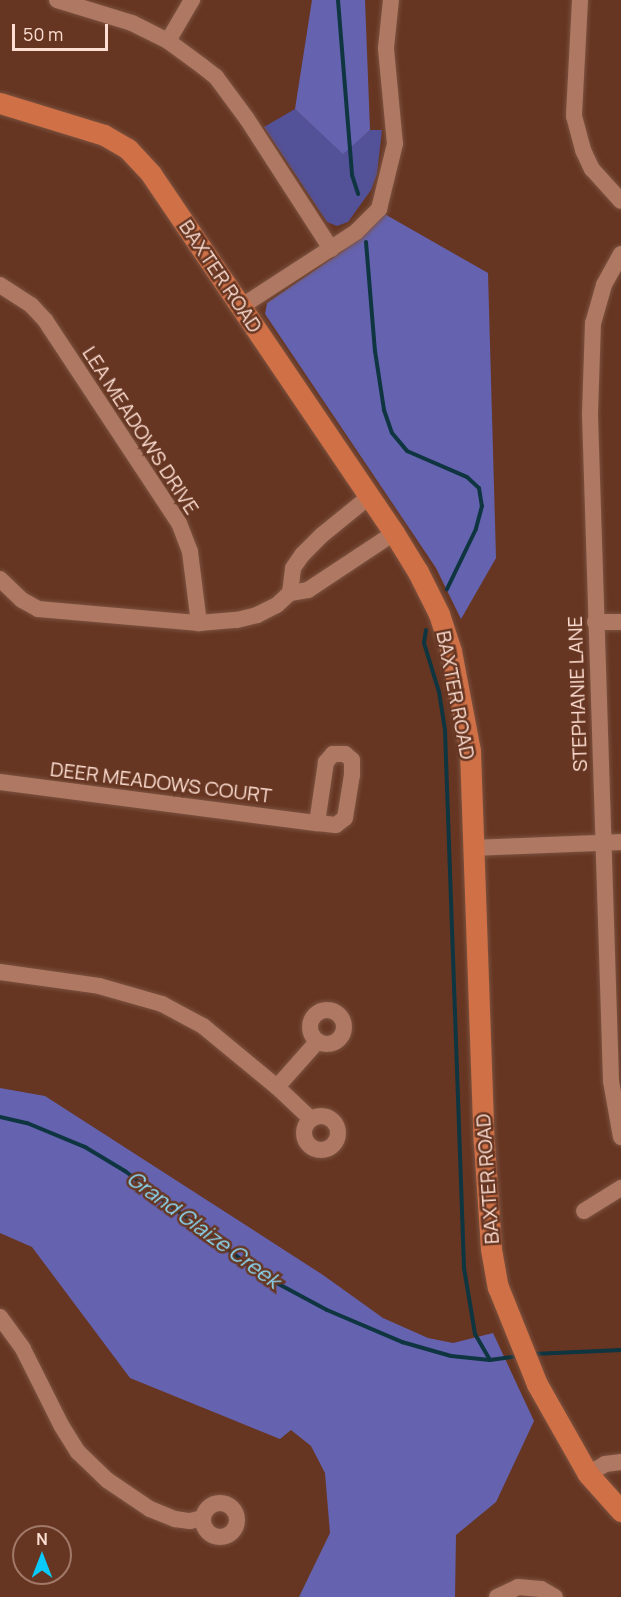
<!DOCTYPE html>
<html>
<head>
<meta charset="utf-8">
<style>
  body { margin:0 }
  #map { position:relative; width:621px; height:1597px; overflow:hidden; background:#663622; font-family:Manrope,sans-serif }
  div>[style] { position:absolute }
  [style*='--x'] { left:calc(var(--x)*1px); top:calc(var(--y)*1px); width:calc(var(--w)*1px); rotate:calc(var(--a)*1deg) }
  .green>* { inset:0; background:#535198 }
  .forest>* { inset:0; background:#6563b0 }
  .stream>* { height:4px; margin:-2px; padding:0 2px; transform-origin:2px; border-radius:2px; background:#0f3541 }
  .roads { filter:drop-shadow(0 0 2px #7b5240) drop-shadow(0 0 2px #7b5240) }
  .minor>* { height:16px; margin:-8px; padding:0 8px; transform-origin:8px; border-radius:8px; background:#ae7862 }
  .minor>.ring { margin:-8px; padding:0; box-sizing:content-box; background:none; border:16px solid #ae7862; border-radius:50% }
  .major>* { height:21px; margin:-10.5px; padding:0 10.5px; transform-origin:10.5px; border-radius:10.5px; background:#d07046 }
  span { translate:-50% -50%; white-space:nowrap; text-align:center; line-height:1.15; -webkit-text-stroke:5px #663622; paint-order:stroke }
  .street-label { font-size:20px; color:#fdded2 }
  .water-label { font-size:21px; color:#8cdefb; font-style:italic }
  .north { position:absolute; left:12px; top:1525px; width:60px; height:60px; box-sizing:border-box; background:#663622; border:2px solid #a27968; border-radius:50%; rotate:0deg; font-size:16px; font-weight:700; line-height:24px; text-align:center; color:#fdded2 }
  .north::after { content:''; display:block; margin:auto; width:21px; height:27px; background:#09cafa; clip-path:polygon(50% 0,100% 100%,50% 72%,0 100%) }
  .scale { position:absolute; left:12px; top:24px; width:96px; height:27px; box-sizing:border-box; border:3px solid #fdded2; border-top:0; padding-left:8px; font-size:18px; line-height:21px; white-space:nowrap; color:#fdded2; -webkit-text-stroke:4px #663622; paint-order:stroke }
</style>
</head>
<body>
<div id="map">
  <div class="green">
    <i style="clip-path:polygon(295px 109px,343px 153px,370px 130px,382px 130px,377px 174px,371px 190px,348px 222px,337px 226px,327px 222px,264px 127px)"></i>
  </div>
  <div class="forest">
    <i style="clip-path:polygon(312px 0,365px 0,370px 130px,343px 154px,295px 109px)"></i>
    <i style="clip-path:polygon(381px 212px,488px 273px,496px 558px,461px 619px,436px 568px,265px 314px,267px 303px,343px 251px)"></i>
    <i style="clip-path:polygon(0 1088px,45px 1096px,323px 1275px,383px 1318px,428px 1338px,453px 1343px,493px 1333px,534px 1421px,496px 1502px,456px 1535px,455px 1597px,299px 1597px,330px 1533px,325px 1473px,311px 1446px,291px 1430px,280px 1439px,130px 1378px,32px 1247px,0 1233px)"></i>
  </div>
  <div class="stream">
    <i style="--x:338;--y:0;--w:176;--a:85.4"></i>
    <i style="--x:352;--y:175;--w:20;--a:72"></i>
    <i style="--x:366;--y:242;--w:109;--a:85.3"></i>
    <i style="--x:375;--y:351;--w:60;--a:81.3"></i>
    <i style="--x:384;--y:410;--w:24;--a:71"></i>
    <i style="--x:392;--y:433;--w:23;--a:50"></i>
    <i style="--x:407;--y:451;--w:65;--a:23.4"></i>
    <i style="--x:467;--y:477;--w:16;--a:43"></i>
    <i style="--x:479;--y:488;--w:18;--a:81"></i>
    <i style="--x:482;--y:506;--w:24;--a:105"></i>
    <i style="--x:476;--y:529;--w:67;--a:115.8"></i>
    <i style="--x:426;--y:630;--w:13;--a:99"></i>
    <i style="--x:424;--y:643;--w:51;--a:73"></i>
    <i style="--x:439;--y:692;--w:39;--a:81"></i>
    <i style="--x:445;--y:731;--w:537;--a:87.97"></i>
    <i style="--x:464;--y:1268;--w:67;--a:80.5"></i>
    <i style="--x:475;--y:1334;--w:30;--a:60"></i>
    <i style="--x:0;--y:1117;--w:28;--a:13"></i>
    <i style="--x:27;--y:1123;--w:63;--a:22.5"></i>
    <i style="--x:85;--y:1147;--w:47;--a:31"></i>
    <i style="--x:125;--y:1171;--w:170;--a:37.3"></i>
    <i style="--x:260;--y:1274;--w:76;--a:28.2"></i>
    <i style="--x:327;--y:1310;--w:82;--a:23.1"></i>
    <i style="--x:402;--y:1342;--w:51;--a:15.9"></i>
    <i style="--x:451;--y:1356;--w:39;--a:6"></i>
    <i style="--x:490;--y:1360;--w:29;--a:-8"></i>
    <i style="--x:533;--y:1354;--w:88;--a:-2.6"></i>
  </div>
  <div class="roads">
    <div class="minor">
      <i style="--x:57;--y:0;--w:78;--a:17"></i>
      <i style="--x:132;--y:23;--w:40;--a:26.6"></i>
      <i style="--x:168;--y:41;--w:42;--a:36.3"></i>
      <i style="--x:202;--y:66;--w:18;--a:38"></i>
      <i style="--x:216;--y:77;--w:52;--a:53.6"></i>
      <i style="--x:247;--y:119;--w:155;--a:57.1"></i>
      <i style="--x:580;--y:0;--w:116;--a:93"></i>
      <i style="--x:574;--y:116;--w:35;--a:75"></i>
      <i style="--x:583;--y:150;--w:21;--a:65"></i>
      <i style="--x:592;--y:169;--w:43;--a:47.8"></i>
      <i style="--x:168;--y:41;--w:48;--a:-59.7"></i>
      <i style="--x:621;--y:254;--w:35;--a:119"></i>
      <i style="--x:604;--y:285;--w:40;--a:106"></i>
      <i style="--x:593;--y:323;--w:92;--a:91.9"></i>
      <i style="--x:590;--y:415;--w:666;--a:88.19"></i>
      <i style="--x:611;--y:1081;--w:57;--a:79.9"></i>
      <i style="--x:0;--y:285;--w:37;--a:33"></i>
      <i style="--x:31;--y:305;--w:21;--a:47"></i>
      <i style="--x:45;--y:320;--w:243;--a:56.6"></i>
      <i style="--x:179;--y:523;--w:31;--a:69"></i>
      <i style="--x:190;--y:552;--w:72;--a:82.8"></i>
      <i style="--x:242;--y:306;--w:136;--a:-33"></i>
      <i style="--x:356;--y:232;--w:33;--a:-45"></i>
      <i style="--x:379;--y:209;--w:67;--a:-76.2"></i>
      <i style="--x:395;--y:144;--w:96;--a:-95.4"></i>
      <i style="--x:386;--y:48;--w:48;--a:-84.1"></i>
      <i style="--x:0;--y:579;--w:30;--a:44"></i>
      <i style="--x:22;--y:600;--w:18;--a:29"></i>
      <i style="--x:38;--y:609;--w:162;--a:5"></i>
      <i style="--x:199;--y:623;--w:38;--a:-5"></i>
      <i style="--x:237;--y:620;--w:21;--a:-14"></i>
      <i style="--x:257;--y:615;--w:22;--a:-27"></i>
      <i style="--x:277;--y:605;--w:18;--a:-43"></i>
      <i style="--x:290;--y:593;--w:18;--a:-9"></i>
      <i style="--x:308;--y:590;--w:103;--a:-33.5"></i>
      <i style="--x:290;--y:593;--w:25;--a:-83"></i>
      <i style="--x:293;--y:568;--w:16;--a:-55"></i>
      <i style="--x:302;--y:555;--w:28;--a:-45"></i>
      <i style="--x:322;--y:535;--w:62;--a:-39.1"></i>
      <i style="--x:595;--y:622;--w:26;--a:0"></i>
      <i style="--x:0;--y:782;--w:320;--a:7.4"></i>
      <i style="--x:317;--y:823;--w:19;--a:6"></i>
      <i style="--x:336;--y:825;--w:11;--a:-38"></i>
      <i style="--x:345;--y:818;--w:44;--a:-80.8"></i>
      <i style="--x:352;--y:775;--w:15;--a:-90"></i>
      <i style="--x:352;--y:760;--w:9;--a:-139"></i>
      <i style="--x:345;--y:754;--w:12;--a:180"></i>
      <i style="--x:333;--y:754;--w:11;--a:131"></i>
      <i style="--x:326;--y:762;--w:62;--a:98.4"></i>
      <i style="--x:473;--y:848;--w:148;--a:-2.3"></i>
      <i style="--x:0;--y:972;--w:100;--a:8"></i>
      <i style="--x:99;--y:986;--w:66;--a:15.9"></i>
      <i style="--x:162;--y:1004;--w:47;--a:28.2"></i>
      <i style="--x:203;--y:1026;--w:96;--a:39.5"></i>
      <i style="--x:277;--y:1087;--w:47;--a:43.3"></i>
      <i class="ring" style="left:310px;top:1010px;width:18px;height:18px"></i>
      <i style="--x:277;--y:1087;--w:60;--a:-48.4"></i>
      <i class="ring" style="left:304px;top:1116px;width:18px;height:18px"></i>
      <i style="--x:584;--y:1211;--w:44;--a:-31.9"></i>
      <i style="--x:0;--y:1317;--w:39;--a:54"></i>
      <i style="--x:23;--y:1349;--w:85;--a:63.4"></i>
      <i style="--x:61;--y:1425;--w:32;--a:58"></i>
      <i style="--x:78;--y:1452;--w:40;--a:44"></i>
      <i style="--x:107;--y:1480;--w:52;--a:34"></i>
      <i style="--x:150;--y:1509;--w:27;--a:22"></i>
      <i style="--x:175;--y:1519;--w:15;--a:8"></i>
      <i style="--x:190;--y:1521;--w:13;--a:-13"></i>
      <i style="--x:588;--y:1474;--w:20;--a:-30"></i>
      <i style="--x:605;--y:1464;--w:16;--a:-7"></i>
      <i class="ring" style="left:203px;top:1503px;width:18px;height:18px"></i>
      <i style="--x:497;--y:1597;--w:23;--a:-25"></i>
      <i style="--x:518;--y:1587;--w:23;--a:5"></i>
      <i style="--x:541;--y:1589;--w:16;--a:30"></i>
    </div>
    <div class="major">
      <i style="--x:0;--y:103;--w:109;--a:17.1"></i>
      <i style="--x:104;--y:135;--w:28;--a:30"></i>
      <i style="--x:128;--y:149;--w:34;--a:47"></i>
      <i style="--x:151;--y:174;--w:434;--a:55.9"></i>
      <i style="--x:394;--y:533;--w:46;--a:58.4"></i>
      <i style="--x:418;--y:572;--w:47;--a:63.4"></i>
      <i style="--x:439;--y:614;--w:39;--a:72"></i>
      <i style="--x:451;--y:651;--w:102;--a:79.2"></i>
      <i style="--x:470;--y:751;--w:392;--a:88"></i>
      <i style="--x:484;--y:1143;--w:106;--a:86.2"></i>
      <i style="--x:491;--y:1249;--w:39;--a:80"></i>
      <i style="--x:498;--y:1287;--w:105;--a:68.1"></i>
      <i style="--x:537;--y:1384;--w:103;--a:60.5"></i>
      <i style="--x:588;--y:1474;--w:50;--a:48.3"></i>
    </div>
  </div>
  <div class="street-label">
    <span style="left:221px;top:276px;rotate:56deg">BAXTER ROAD</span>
    <span style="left:141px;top:430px;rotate:57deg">LEA MEADOWS DRIVE</span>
    <span style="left:577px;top:694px;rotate:-92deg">STEPHANIE LANE</span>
    <span style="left:456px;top:695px;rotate:79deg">BAXTER ROAD</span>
    <span style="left:161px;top:782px;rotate:7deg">DEER MEADOWS COURT</span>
    <span style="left:487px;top:1179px;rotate:-94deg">BAXTER ROAD</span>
  </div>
  <div class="water-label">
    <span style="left:204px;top:1229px;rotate:36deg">Grand Glaize Creek</span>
  </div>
  <div class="north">N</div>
  <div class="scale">50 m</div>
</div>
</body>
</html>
